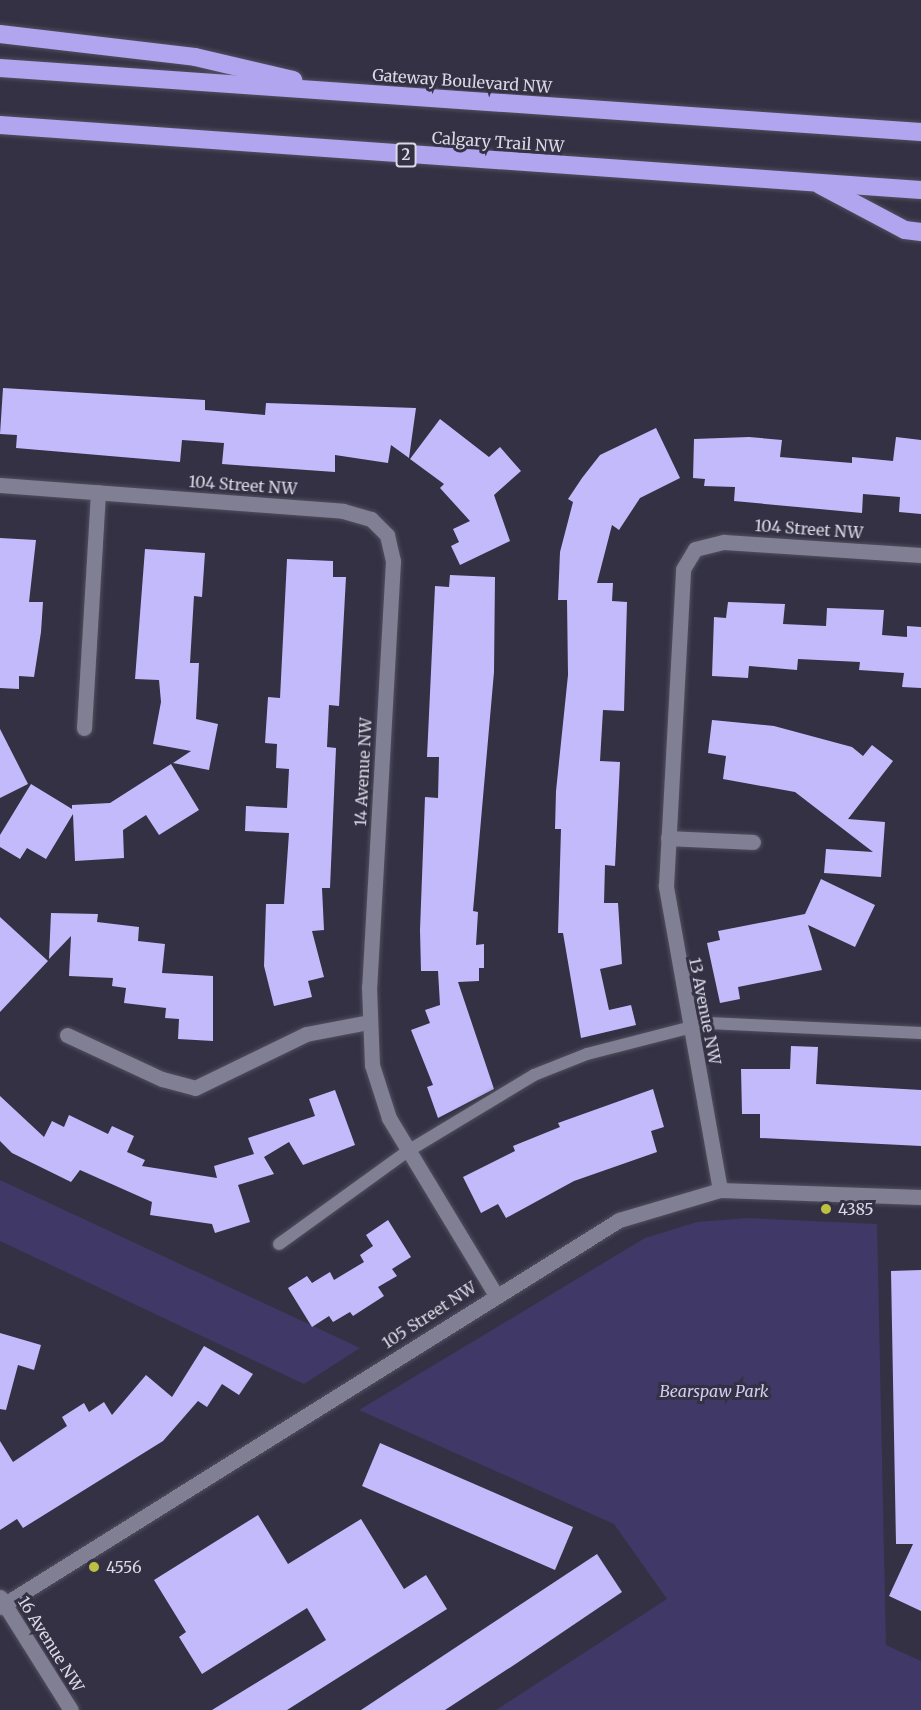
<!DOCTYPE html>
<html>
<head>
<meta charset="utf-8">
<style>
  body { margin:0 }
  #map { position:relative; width:921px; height:1710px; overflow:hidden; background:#343144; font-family:Merriweather,serif }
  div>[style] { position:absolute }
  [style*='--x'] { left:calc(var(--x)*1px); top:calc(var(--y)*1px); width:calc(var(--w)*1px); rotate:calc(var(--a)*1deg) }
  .green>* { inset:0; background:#403866 }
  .building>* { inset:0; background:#c3bafc }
  .roads { filter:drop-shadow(0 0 2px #514f5e) drop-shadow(0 0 2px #514f5e) }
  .service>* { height:12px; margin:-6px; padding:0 6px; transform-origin:6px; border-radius:6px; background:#817f94 }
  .minor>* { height:15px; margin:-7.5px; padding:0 7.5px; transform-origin:7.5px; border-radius:7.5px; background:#817f94 }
  .tertiary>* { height:15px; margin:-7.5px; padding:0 7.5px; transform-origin:7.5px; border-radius:7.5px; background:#817f94 }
  .motorway>* { height:18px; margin:-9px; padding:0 9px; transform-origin:9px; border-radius:9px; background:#b0a5ee }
  .dots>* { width:16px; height:16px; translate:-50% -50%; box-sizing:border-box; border:3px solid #343144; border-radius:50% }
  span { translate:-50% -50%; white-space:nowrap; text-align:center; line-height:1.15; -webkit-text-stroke:6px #343144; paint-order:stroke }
  .shield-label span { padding:2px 4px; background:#343144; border:2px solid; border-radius:4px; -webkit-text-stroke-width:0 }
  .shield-label { font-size:15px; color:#dad9e5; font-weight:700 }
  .street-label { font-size:16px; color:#dad9e5 }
  .poi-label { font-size:16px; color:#dad9e5 }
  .left { translate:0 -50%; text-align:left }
  .park-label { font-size:16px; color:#d1cdf1; font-style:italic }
</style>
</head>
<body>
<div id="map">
  <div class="green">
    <i style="clip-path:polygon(0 1180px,360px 1348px,304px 1384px,0 1241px)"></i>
    <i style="clip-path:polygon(748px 1218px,877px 1224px,886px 1645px,921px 1661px,921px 1710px,496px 1710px,667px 1599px,614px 1524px,359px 1410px,645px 1238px,697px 1222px)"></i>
  </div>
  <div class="building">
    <i style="clip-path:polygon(3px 388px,205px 400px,205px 410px,265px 415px,266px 403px,416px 408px,409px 458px,391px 445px,388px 463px,335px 455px,335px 472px,222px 464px,224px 443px,182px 440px,180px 462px,16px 448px,17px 435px,0 434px)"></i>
    <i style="clip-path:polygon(440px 419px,489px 457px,500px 447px,521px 471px,494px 495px,510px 541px,460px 565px,451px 546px,459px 542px,453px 529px,470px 521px,440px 488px,444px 484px,410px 459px)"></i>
    <i style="clip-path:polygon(656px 428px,680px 478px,640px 498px,619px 530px,612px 525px,597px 583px,613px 583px,612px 601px,627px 602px,624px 711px,603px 710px,600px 761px,620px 762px,615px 866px,605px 865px,604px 903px,618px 903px,622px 964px,600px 969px,609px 1010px,631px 1005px,636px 1025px,581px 1038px,563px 933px,558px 933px,561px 829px,555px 829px,556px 791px,568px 675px,567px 600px,558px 600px,560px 552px,573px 502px,568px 499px,582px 478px,600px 455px)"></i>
    <i style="clip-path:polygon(749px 437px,782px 440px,780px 457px,852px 463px,852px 457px,893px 461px,896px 437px,921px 440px,921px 514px,899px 512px,900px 497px,863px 494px,862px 513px,734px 501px,735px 487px,704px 486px,705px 479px,693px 478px,694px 439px)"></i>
    <i style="clip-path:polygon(0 538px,36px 540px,29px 602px,43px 602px,41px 632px,34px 677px,19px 676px,19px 689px,0 688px)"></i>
    <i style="clip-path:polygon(145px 549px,205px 553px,202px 597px,194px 596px,190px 663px,199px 663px,196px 719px,218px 724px,209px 770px,173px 763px,191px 751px,153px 744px,161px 702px,159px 680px,135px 679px)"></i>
    <i style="clip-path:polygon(287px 559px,333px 561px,333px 577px,346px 577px,339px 706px,329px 705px,327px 747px,336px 748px,330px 888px,322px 888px,324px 930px,312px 931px,324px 977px,308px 981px,312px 997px,274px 1006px,264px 966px,266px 904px,284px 904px,289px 833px,245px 831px,246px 806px,287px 808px,289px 769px,276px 768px,277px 744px,265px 743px,268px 697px,280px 698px)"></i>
    <i style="clip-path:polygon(450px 575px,495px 577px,494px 672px,473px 911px,478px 912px,476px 945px,484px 944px,484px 968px,479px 968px,479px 981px,458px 982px,494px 1089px,438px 1118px,427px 1087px,433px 1085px,411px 1030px,430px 1023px,425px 1010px,440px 1005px,438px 971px,421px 971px,420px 930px,425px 797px,438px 798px,439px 757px,427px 757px,435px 586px,449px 587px)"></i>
    <i style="clip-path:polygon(728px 602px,785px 604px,783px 624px,826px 626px,827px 608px,884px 610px,882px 635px,907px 637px,907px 626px,921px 627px,921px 688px,902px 687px,904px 673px,859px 670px,860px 662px,798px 659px,797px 670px,749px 666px,748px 678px,712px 676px,714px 617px,726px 618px)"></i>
    <i style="clip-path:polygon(712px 720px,774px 726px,852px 747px,863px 756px,872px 745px,893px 761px,848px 819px,885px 822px,881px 877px,824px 873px,826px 849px,873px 852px,795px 792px,723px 779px,726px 756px,708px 753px)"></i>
    <i style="clip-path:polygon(0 729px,28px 784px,0 798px)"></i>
    <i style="clip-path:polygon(171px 764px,199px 810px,159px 835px,146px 815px,123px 830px,124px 858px,75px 861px,73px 814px,46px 859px,27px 848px,20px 859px,0 847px,0 835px,31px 784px,72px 809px,72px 805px,110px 803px)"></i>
    <i style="clip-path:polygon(821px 879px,875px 905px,855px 947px,808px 925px,822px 970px,738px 987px,740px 999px,720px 1003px,707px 943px,720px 940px,718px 931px,805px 914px)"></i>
    <i style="clip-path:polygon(51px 913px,98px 914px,97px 922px,139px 927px,138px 941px,165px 944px,162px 973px,213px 976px,213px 1041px,178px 1039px,179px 1019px,165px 1018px,166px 1008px,124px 1003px,126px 988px,112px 986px,113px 978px,69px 976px,71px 936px,49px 959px)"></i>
    <i style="clip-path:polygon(0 917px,48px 961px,0 1012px)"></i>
    <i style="clip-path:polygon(791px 1046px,818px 1047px,816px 1084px,921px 1090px,921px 1146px,760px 1138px,760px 1114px,742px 1114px,741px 1069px,790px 1069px)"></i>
    <i style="clip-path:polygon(653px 1089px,664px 1127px,651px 1131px,657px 1152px,574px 1181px,506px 1218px,498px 1204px,481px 1213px,463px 1177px,515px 1151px,513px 1146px,560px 1127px,558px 1123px)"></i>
    <i style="clip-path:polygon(335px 1090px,355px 1145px,303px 1165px,289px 1142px,264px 1157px,274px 1174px,238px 1185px,250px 1222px,215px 1233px,212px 1224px,150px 1215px,152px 1202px,80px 1170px,71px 1182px,12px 1153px,0 1141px,0 1096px,44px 1137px,52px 1121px,64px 1127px,69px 1115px,108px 1134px,112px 1126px,134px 1136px,127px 1152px,145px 1160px,142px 1166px,217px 1178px,214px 1166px,254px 1154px,248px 1138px,315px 1116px,309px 1099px)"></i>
    <i style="clip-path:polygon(388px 1220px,411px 1257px,392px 1269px,397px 1276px,378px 1287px,384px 1296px,353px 1316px,350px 1312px,333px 1322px,329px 1316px,312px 1327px,288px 1288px,307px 1276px,312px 1283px,330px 1272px,334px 1280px,364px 1262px,360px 1255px,373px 1246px,366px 1235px)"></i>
    <i style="clip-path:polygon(921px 1270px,921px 1611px,889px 1596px,913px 1544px,896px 1544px,891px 1271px)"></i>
    <i style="clip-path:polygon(0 1333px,41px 1345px,34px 1370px,18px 1365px,6px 1410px,0 1409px)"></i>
    <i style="clip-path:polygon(204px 1346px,253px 1374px,239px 1395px,222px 1384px,207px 1407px,198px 1401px,163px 1441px,23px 1528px,17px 1519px,0 1530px,0 1441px,13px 1462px,67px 1426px,62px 1417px,84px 1403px,89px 1412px,104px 1402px,112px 1415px,146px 1375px,172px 1397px)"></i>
    <i style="clip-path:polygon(380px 1443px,573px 1527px,555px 1570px,362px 1486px)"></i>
    <i style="clip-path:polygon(258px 1515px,288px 1564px,361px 1519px,404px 1589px,426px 1575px,447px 1609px,287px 1710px,212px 1710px,326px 1640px,307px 1608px,202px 1674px,179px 1637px,186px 1632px,154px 1580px)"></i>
    <i style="clip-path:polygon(597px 1554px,622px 1592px,517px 1663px,445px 1710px,361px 1710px)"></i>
  </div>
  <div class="roads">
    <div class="service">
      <i style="--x:279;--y:1244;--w:159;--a:-35.8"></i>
      <i style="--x:408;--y:1151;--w:147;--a:-31.1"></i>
      <i style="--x:534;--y:1075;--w:57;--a:-21.6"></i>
      <i style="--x:587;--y:1054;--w:125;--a:-14.4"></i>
      <i style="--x:708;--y:1023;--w:213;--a:2.7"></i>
    </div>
    <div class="minor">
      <i style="--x:0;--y:485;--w:344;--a:4.3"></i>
      <i style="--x:343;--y:511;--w:29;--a:16"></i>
      <i style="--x:371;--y:519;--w:23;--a:45"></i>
      <i style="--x:387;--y:535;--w:27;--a:77"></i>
      <i style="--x:393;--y:561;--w:427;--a:93.2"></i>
      <i style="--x:369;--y:987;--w:78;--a:87.8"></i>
      <i style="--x:372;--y:1065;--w:56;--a:72.2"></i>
      <i style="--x:389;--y:1118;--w:205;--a:58.9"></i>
      <i style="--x:84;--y:728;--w:236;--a:-86.6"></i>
      <i style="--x:668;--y:838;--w:85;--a:2.7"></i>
      <i style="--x:67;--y:1035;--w:105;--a:24.9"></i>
      <i style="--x:162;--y:1079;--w:34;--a:15"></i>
      <i style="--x:195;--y:1088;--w:123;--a:-25.9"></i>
      <i style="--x:306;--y:1034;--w:64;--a:-10.8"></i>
      <i style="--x:720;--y:1190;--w:309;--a:-100.1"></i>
      <i style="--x:666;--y:886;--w:317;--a:-86.9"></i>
      <i style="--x:683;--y:569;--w:23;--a:-59"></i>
      <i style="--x:695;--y:549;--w:30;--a:-14"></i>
      <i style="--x:724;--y:542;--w:197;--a:3.8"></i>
      <i style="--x:0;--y:1597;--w:133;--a:57.9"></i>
    </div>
    <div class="tertiary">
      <i style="--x:0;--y:1607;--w:730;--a:-32.01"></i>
      <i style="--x:619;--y:1220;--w:105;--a:-16.5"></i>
      <i style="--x:720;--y:1190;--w:201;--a:2"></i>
    </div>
    <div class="motorway">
      <i style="--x:0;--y:34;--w:196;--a:6.7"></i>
      <i style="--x:195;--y:57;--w:101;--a:13.2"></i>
      <i style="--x:0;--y:68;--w:923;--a:3.98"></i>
      <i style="--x:0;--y:125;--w:923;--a:4.04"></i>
      <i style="--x:820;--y:185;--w:96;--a:27.9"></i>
      <i style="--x:905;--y:230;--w:16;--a:7"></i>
    </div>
  </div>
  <div class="dots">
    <i style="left:826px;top:1209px;background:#bdbf43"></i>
    <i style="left:94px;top:1567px;background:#bdbf43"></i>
  </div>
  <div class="shield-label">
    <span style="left:406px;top:155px">2</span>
  </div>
  <div class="street-label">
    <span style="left:462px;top:81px;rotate:4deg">Gateway Boulevard NW</span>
    <span style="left:498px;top:142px;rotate:4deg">Calgary Trail NW</span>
    <span style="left:243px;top:485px;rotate:4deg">104 Street NW</span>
    <span style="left:809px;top:529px;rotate:4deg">104 Street NW</span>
    <span style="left:363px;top:772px;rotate:-87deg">14 Avenue NW</span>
    <span style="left:705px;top:1011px;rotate:79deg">13 Avenue NW</span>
    <span style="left:429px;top:1315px;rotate:-33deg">105 Street NW</span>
    <span style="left:51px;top:1644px;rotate:58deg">16 Avenue NW</span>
  </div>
  <div class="poi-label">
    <span class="left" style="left:838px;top:1209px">4385</span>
    <span class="left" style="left:106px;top:1567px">4556</span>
  </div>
  <div class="park-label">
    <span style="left:714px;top:1391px">Bearspaw Park</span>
  </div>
</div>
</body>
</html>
